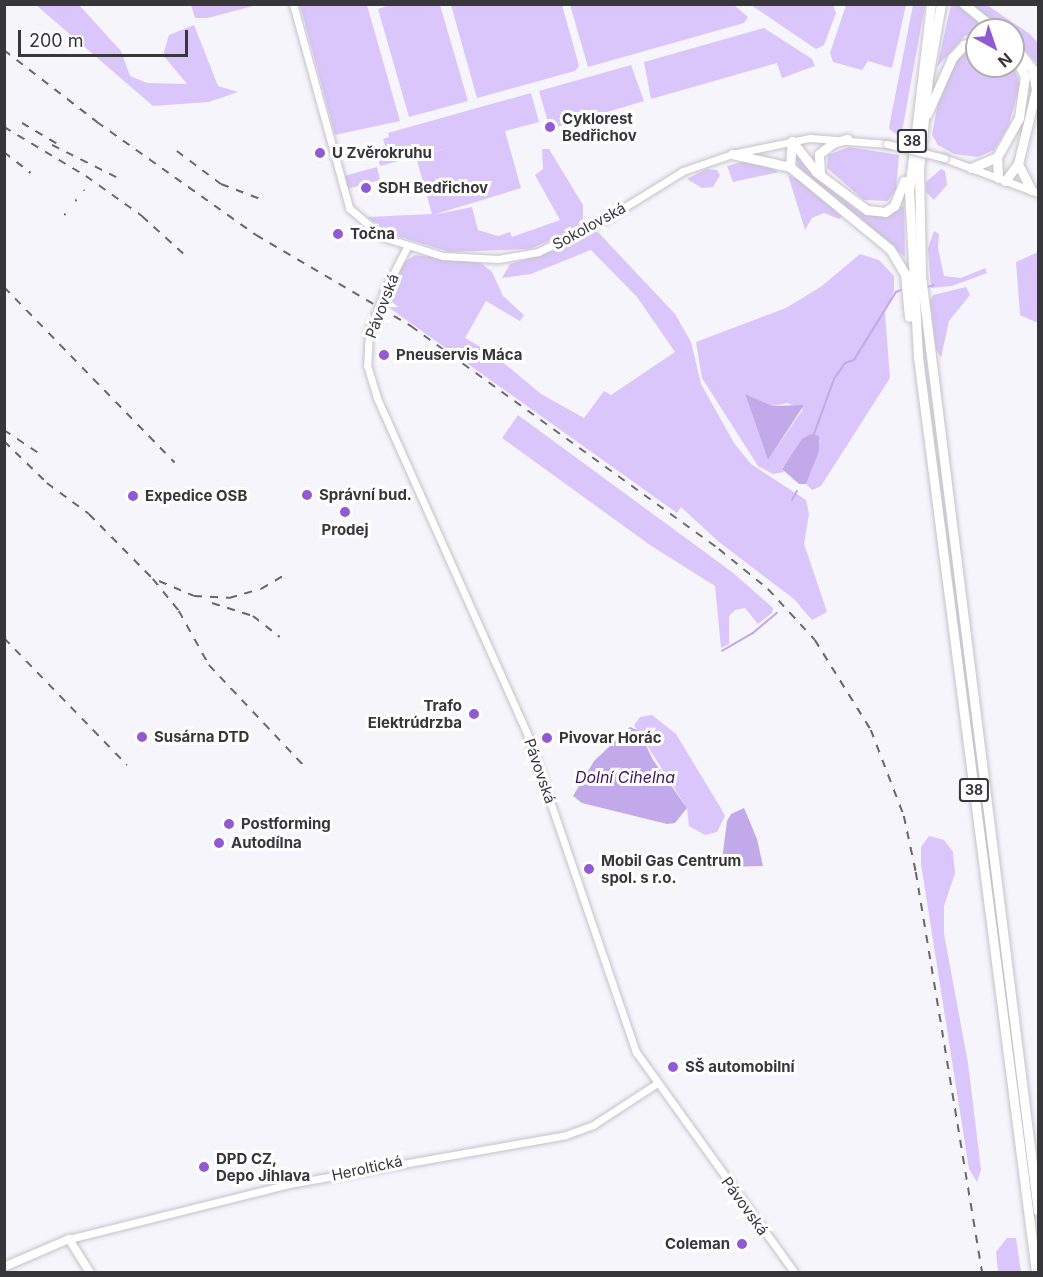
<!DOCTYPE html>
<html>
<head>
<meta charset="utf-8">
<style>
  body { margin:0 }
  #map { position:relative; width:1043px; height:1277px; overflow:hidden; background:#f7f5fc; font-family:Inter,sans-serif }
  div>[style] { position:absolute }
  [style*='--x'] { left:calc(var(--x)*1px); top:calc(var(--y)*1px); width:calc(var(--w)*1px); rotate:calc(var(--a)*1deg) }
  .green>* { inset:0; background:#dac6fa }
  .water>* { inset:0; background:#c2a9e9 }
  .stream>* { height:1.5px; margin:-0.75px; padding:0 0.75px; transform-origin:0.75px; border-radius:0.75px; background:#c2a9e9 }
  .roads { filter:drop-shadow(0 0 2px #c5c2c9) drop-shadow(0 0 2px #c5c2c9) }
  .minor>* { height:7px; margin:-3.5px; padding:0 3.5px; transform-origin:3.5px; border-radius:3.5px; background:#fff }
  .major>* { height:8px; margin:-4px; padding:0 4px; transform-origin:4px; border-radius:4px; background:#fff }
  .highway>* { height:9px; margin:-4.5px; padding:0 4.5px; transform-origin:4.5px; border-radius:4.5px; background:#fff }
  .rail>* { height:1.5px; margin-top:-0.75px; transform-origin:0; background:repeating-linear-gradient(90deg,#68666a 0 8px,transparent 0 16px) }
  .bridges { filter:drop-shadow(0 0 2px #c5c2c9) drop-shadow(0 0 2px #c5c2c9) }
  .minor-bridge>* { height:7px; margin:-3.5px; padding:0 3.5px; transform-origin:3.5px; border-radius:3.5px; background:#fff }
  .dots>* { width:16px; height:16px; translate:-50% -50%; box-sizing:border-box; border:3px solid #fff; border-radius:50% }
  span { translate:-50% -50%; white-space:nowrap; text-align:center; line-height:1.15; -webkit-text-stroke:6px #fff; paint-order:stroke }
  .shield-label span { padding:2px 4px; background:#fff; border:2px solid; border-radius:4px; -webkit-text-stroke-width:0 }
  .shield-label { font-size:14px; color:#373639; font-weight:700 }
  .poi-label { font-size:15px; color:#373639; font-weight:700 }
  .left { translate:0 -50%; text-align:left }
  .right { translate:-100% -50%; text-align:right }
  .street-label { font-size:15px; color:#373639 }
  .water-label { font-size:16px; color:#3b165f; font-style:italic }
  .frame { position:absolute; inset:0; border:6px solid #373639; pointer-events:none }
  .north { position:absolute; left:965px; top:18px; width:60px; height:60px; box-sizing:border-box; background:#fff; border:2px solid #afafb0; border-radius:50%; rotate:140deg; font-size:16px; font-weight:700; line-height:24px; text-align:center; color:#373639 }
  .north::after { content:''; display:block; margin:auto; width:21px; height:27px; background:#915ad2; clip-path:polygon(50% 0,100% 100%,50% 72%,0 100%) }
  .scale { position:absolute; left:18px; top:30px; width:170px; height:27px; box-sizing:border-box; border:3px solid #373639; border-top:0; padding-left:8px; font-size:18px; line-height:21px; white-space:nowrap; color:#373639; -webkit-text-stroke:4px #fff; paint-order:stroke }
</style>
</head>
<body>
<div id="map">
  <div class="green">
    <i style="clip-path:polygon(393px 4px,440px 5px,468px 101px,409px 117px,378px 9px)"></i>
    <i style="clip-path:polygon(36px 5px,79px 5px,121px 51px,130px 76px,147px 83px,187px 84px,163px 55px,169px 35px,194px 25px,218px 86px,238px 92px,209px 102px,153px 106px)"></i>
    <i style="clip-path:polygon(191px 5px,191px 4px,257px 5px,208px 18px,195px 18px)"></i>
    <i style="clip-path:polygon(300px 5px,367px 5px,400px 121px,335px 135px)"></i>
    <i style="clip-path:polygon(451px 5px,562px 5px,579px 66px,575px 71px,477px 98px)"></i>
    <i style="clip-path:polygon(570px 5px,734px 5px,748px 17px,744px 23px,588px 67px)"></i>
    <i style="clip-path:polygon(751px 5px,833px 5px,836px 13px,824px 45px,816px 49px)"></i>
    <i style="clip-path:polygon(846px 5px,906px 5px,892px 68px,868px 61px,862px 70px,833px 62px,830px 53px)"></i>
    <i style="clip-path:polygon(913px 5px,925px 5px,901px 137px,889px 129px,891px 117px)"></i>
    <i style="clip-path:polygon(951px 5px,959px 5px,987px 30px,965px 36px,937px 67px)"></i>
    <i style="clip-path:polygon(971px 5px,987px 5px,1030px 34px,1038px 43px,1038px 65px,1013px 36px,1013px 30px,1006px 30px)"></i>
    <i style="clip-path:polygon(764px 28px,812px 59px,815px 66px,782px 78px,777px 63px,651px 99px,644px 62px)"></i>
    <i style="clip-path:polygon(977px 47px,977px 66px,1013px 65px,1020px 84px,1009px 125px,994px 150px,978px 157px,954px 154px,938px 145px,932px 135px,937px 108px,952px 67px,964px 51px)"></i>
    <i style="clip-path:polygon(631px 65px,644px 101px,550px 129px,539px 91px)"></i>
    <i style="clip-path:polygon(531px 93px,539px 122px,505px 131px,521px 188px,433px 215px,472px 207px,478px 230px,498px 236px,510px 232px,512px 237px,560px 220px,535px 175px,543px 169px,542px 149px,549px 149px,583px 205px,583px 218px,576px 229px,530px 249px,450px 252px,390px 234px,367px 217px,432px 214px,416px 157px,454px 146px,380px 166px,377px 155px,387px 151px,383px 139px,389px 137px,388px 133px)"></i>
    <i style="clip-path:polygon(849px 147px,899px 155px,896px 189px,888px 201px,864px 200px,827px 168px,828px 155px)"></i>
    <i style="clip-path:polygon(793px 150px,819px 181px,860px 212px,883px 216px,904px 205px,905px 257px,799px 168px)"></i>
    <i style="clip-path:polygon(742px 162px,761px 164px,779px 172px,733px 182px,727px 166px)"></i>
    <i style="clip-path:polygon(377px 167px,380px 180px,347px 189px,344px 176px)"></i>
    <i style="clip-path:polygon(706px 169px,717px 170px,720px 175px,713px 187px,702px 188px,687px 179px)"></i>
    <i style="clip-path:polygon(941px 169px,945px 171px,947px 185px,934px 200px,926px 192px,926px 182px)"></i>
    <i style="clip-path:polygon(788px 175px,801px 181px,842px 216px,839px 219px,824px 213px,812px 218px,805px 230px)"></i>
    <i style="clip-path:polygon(596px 230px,675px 314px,691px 342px,701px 384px,734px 443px,751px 464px,806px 500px,809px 514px,804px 544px,827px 612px,812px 620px,794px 599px,719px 542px,681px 507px,677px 513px,384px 304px,404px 262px,415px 255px,481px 263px,492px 272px,503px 296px,524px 315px,520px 321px,486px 301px,465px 338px,493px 354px,541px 394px,584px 418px,604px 391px,611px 395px,675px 352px,637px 297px,591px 250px,531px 274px,502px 278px,510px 264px,557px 250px)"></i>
    <i style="clip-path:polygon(934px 231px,939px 234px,938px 248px,944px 276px,961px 278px,985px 268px,987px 273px,952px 286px,931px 288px,928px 248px)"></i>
    <i style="clip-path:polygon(1038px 252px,1038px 323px,1020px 315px,1016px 262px)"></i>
    <i style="clip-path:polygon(evenodd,860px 254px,879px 260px,894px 276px,894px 291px,885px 312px,890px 378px,821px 486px,812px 490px,806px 484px,820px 440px,801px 444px,782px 468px,784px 472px,773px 474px,758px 466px,702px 378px,696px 342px,786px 308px,822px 286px,860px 254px,745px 394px,773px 406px,787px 403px,803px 409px,768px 460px,745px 394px)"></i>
    <i style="clip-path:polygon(966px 287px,970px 295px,949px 321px,941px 358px,936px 349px,930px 301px,933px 295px)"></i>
    <i style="clip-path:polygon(518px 415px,732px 572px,773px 608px,772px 613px,758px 624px,745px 608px,735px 610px,729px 616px,729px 644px,721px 648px,715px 586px,650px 545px,502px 438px)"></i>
    <i style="clip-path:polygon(652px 715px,676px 734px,719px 805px,725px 816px,717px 832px,705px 835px,689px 826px,687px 808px,634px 725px,640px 717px)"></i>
    <i style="clip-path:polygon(929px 836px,944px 840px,953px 852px,955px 873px,944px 906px,944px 934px,968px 1063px,981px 1170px,977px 1182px,969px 1169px,921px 864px,921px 847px)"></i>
    <i style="clip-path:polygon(1007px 1238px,1016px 1238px,1021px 1272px,998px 1272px,996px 1252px)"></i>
  </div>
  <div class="water">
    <i style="clip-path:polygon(745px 394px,773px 406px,804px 405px,768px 460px)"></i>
    <i style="clip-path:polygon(811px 434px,819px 436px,819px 451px,806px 484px,799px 484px,782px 469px,802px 439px)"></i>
    <i style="clip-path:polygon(630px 727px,639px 731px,653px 760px,687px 808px,675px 823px,667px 824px,582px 803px,573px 796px,594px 761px)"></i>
    <i style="clip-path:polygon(744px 808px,757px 839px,763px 866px,730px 867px,722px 860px,727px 821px,731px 814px)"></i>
  </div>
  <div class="stream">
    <i style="--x:927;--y:287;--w:7;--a:-16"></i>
    <i style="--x:813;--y:437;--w:62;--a:-70.1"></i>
    <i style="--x:834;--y:379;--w:19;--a:-55"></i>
    <i style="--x:845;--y:363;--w:9;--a:-18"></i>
    <i style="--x:854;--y:360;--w:80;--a:-58.3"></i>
    <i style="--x:896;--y:292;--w:9;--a:-21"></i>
    <i style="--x:792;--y:500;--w:10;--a:-61"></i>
    <i style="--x:722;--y:651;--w:36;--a:-30"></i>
    <i style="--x:753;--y:633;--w:31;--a:-40"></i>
  </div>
  <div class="roads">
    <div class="minor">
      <i style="--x:293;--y:4;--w:212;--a:74.6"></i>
      <i style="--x:349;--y:208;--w:45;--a:40.5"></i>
      <i style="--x:383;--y:237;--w:63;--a:17.6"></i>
      <i style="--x:443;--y:256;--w:55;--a:3.1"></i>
      <i style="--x:498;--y:259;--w:41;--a:-9.9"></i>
      <i style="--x:538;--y:252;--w:77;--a:-26.2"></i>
      <i style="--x:607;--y:218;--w:89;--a:-31.7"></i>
      <i style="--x:683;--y:171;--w:52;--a:-19.1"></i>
      <i style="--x:732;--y:154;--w:80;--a:-11.6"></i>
      <i style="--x:810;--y:138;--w:77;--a:4.5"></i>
      <i style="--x:944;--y:158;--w:100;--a:20.4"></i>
      <i style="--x:386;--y:288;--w:46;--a:-62.9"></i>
      <i style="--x:369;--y:332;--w:33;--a:93"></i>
      <i style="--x:367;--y:365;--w:34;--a:73"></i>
      <i style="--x:377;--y:398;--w:368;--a:65.9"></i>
      <i style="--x:527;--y:734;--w:336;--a:71.1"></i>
      <i style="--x:636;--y:1052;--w:271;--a:54.3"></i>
      <i style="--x:69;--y:1239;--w:227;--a:-14"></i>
      <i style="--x:289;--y:1184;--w:281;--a:-10"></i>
      <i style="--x:566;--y:1135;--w:29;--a:-20"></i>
      <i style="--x:593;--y:1125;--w:75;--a:-33.1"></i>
    </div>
    <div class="major">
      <i style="--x:4;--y:1267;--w:71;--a:-23.3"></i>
      <i style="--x:69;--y:1239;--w:39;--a:58"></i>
    </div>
    <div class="highway">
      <i style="--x:931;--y:4;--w:187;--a:96.7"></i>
      <i style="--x:909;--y:190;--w:167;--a:86.9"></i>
      <i style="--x:918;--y:357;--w:923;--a:82.65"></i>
      <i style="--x:941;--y:4;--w:74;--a:100.1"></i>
      <i style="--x:928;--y:77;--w:93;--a:95.5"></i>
      <i style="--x:919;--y:170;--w:106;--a:88.9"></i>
      <i style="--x:921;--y:276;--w:942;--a:82.87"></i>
      <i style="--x:964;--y:4;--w:41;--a:39.1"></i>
      <i style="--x:927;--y:114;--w:61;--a:-65.9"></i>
      <i style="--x:952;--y:58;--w:18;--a:-47"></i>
      <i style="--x:964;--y:45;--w:14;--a:-21"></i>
      <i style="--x:792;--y:141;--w:39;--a:52"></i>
      <i style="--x:816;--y:172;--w:64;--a:36.7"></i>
      <i style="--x:867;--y:210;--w:18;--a:6"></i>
      <i style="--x:885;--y:212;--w:11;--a:-34"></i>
      <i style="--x:894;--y:206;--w:27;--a:-68"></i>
      <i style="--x:732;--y:154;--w:59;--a:12.6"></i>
      <i style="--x:790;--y:167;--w:129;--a:39.4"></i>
      <i style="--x:890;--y:249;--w:29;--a:59"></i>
      <i style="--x:905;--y:274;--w:43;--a:84.7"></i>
      <i style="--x:997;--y:157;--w:21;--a:87"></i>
      <i style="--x:1018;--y:164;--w:29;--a:63"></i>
      <i style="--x:790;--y:167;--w:26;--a:-86"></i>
      <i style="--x:971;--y:168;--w:28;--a:-23"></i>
      <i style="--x:997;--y:157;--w:45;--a:-60.6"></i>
      <i style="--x:1019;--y:118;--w:42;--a:-81.9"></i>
      <i style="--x:1025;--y:76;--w:25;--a:-119"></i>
      <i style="--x:820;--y:175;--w:21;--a:-93"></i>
      <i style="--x:819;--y:154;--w:18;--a:-38"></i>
      <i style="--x:833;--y:143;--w:15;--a:-16"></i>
      <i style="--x:1005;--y:181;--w:21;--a:-53"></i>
      <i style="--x:1018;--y:164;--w:76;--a:-76.3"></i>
      <i style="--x:1036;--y:90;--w:20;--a:-99"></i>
      <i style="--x:1033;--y:70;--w:33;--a:-128"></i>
    </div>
  </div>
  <div class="rail">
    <i style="--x:4;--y:50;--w:118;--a:37.7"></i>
    <i style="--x:97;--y:122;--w:195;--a:35.4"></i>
    <i style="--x:256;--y:235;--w:180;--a:30.4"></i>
    <i style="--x:411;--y:326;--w:380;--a:35.9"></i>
    <i style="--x:719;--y:549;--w:63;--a:39.2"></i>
    <i style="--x:768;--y:589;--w:69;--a:47.3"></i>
    <i style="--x:815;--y:640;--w:106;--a:58.1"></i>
    <i style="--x:871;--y:730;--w:92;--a:69"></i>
    <i style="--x:904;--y:816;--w:57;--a:77.9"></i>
    <i style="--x:916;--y:872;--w:405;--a:80.6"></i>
    <i style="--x:22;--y:123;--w:45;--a:30.5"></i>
    <i style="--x:4;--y:127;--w:96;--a:30.9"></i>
    <i style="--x:86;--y:176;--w:69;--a:35.5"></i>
    <i style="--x:142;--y:216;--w:58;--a:42.2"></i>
    <i style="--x:52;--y:145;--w:72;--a:26.6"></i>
    <i style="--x:177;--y:151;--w:55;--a:36.9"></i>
    <i style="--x:221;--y:184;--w:45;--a:20.9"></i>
    <i style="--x:4;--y:152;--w:34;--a:38"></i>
    <i style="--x:84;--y:190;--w:1;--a:45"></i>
    <i style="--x:75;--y:200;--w:2;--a:27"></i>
    <i style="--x:64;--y:214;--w:2;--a:27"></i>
    <i style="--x:4;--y:287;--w:245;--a:45.8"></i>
    <i style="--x:4;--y:430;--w:47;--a:33.7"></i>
    <i style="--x:4;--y:441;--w:60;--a:44.3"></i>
    <i style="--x:47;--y:483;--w:52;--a:36.4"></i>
    <i style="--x:89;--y:514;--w:91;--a:45.4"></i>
    <i style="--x:153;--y:579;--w:41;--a:50.9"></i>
    <i style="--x:179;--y:611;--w:62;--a:60.9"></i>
    <i style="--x:209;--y:665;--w:143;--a:46.7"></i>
    <i style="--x:159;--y:581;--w:38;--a:23"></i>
    <i style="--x:194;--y:596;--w:35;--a:3"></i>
    <i style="--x:229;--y:598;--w:33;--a:-16"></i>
    <i style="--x:261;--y:589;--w:29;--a:-31"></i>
    <i style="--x:212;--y:603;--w:43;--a:17.6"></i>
    <i style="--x:253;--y:616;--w:34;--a:38"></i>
    <i style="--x:4;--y:638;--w:177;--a:45.9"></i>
  </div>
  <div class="bridges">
    <div class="minor-bridge">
      <i style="--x:887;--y:144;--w:59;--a:13.8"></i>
      <i style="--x:369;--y:332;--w:47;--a:-68.9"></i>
    </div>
  </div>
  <div class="dots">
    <i style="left:550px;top:127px;background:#915ad2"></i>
    <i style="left:320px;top:153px;background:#915ad2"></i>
    <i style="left:366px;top:188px;background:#915ad2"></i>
    <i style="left:338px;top:234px;background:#915ad2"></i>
    <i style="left:384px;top:355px;background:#915ad2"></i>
    <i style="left:307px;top:495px;background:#915ad2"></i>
    <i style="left:133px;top:496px;background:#915ad2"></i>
    <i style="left:345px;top:512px;background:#915ad2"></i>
    <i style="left:474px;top:714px;background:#915ad2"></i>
    <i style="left:142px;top:737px;background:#915ad2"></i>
    <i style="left:547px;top:738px;background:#915ad2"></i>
    <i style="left:229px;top:824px;background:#915ad2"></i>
    <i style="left:219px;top:843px;background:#915ad2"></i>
    <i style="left:589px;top:869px;background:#915ad2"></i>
    <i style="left:673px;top:1067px;background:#915ad2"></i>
    <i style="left:204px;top:1167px;background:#915ad2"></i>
    <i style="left:742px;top:1244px;background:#915ad2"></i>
  </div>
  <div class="shield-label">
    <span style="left:912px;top:141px">38</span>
    <span style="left:974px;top:790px">38</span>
  </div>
  <div class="poi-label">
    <span class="left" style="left:562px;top:127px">Cyklorest<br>Bedřichov</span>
    <span class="left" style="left:332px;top:153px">U Zvěrokruhu</span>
    <span class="left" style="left:378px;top:188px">SDH Bedřichov</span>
    <span class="left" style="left:350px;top:234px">Točna</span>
    <span class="left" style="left:396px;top:355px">Pneuservis Máca</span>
    <span class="left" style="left:319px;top:495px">Správní bud.</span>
    <span class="left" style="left:145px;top:496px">Expedice OSB</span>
    <span style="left:345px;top:530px">Prodej</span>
    <span class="right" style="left:462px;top:714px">Trafo<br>Elektrúdrzba</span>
    <span class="left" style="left:154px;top:737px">Susárna DTD</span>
    <span class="left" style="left:559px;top:738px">Pivovar Horác</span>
    <span class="left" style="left:241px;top:824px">Postforming</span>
    <span class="left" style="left:231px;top:843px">Autodílna</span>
    <span class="left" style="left:601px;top:869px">Mobil Gas Centrum<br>spol. s r.o.</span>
    <span class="left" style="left:685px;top:1067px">SŠ automobilní</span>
    <span class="left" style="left:216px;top:1167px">DPD CZ,<br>Depo Jihlava</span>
    <span class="right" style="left:730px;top:1244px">Coleman</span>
  </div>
  <div class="street-label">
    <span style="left:589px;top:226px;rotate:-29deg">Sokolovská</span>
    <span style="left:382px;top:306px;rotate:-69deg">Pávovská</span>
    <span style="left:540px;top:771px;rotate:71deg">Pávovská</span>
    <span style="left:367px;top:1168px;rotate:-12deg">Heroltická</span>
    <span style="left:745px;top:1206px;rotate:54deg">Pávovská</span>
  </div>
  <div class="water-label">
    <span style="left:625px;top:777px">Dolní Cihelna</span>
  </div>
  <div class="frame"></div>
  <div class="north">N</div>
  <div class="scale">200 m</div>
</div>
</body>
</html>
